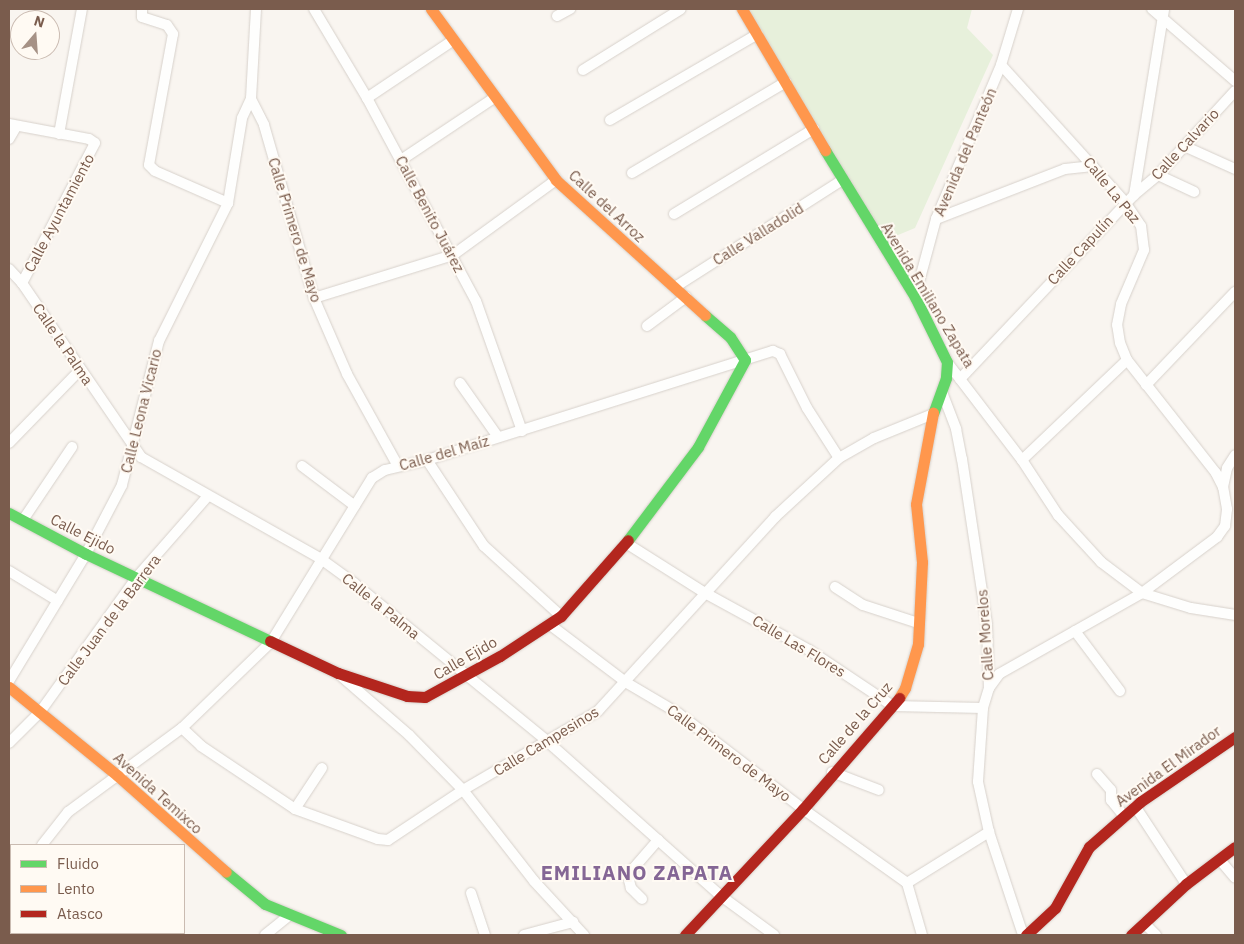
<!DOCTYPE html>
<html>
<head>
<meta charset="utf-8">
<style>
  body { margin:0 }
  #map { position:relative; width:1244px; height:944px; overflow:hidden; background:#f9f5f0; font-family:"IBM Plex Sans",sans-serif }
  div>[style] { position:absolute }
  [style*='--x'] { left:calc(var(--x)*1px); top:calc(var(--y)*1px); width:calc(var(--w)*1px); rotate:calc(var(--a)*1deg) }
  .green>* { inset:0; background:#e7f0db }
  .roads { filter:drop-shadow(0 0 1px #d7d1cb) drop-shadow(0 0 1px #d7d1cb) }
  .street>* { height:10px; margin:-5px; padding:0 5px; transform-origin:5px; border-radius:5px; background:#fefefd }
  .fast>* { height:11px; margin:-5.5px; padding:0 5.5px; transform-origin:5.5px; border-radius:5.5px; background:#63d668 }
  .slow>* { height:11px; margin:-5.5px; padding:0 5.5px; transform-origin:5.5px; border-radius:5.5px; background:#ff974d }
  .jam>* { height:11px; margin:-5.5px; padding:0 5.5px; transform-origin:5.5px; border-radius:5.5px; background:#b3261e }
  span { translate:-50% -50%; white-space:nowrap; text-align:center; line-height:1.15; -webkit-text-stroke:4px #fffaf3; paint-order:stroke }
  .street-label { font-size:15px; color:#7a5c4d }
  .district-label { font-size:20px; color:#846695; font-weight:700; letter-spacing:1px }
  .frame { position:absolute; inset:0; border:10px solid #7a5c4d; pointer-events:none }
  .legend { position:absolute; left:10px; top:844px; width:175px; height:90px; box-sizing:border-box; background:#fffaf3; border:1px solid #cabbb1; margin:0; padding:6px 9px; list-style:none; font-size:15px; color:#7a5c4d }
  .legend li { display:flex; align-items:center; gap:10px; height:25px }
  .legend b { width:25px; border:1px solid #cabbb1 }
  .north { position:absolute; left:10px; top:10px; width:50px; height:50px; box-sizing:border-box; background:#fffaf3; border:1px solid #cabbb1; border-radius:50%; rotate:18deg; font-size:14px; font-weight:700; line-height:20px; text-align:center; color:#7a5c4d }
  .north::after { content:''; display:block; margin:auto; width:18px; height:22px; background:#a69286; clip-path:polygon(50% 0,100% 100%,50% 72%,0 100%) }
</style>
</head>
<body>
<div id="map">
  <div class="green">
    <i style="clip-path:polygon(747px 9px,972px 9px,967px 28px,993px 55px,915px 228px,886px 240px)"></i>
  </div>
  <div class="roads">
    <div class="street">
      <i style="--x:142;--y:9;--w:8;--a:90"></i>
      <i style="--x:142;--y:17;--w:26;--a:18"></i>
      <i style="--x:167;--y:25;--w:11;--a:56"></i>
      <i style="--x:173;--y:34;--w:133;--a:100.4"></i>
      <i style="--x:149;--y:165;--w:8;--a:45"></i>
      <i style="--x:155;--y:171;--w:80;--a:23.7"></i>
      <i style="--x:256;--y:9;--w:90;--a:93.2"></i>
      <i style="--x:251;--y:99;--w:29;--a:63"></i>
      <i style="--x:264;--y:125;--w:180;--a:73.9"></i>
      <i style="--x:314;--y:298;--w:83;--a:66.5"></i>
      <i style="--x:347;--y:374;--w:105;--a:61"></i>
      <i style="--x:314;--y:9;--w:104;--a:59.2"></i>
      <i style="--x:367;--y:98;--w:230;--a:61.8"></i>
      <i style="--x:476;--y:301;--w:138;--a:70.5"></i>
      <i style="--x:1152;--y:9;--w:110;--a:40.9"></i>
      <i style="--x:557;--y:16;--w:15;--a:-28"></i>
      <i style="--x:583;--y:70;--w:115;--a:-31.9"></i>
      <i style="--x:367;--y:98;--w:102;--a:-33.8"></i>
      <i style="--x:610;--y:120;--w:171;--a:-30.2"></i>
      <i style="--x:9;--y:124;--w:81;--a:10.6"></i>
      <i style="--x:89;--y:139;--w:7;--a:34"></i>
      <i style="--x:95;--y:143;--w:158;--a:117.5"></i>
      <i style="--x:59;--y:134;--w:127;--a:-79.6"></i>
      <i style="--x:9;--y:139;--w:14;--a:-60"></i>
      <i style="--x:1184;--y:146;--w:56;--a:24.3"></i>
      <i style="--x:401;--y:160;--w:112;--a:-33.7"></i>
      <i style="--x:632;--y:173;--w:179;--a:-30.6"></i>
      <i style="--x:1158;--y:175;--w:40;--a:25"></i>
      <i style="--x:1134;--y:195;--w:31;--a:-40"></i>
      <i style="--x:1158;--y:175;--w:114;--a:-47.5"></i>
      <i style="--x:674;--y:214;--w:164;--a:-31.3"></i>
      <i style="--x:936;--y:219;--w:138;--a:-21.2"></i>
      <i style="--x:1065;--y:169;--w:28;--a:-6"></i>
      <i style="--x:9;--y:269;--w:19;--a:47"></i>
      <i style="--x:22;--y:283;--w:211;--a:55.6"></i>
      <i style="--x:141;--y:457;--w:207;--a:29.5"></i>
      <i style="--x:321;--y:559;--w:41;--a:36"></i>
      <i style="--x:354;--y:583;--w:251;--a:39.3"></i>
      <i style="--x:548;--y:742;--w:232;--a:41.7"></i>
      <i style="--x:721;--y:896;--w:66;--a:36.3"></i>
      <i style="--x:675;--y:287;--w:197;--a:-32.6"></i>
      <i style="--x:915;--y:297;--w:81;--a:-74.9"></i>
      <i style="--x:936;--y:219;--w:167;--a:-67.1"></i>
      <i style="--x:1001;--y:65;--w:59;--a:-73.1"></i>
      <i style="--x:314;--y:298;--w:145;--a:-17.2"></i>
      <i style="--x:453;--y:255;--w:127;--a:-36.1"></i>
      <i style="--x:647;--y:326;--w:49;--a:-36.6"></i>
      <i style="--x:947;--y:362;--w:123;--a:52.6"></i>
      <i style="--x:1022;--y:460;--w:66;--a:56.8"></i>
      <i style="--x:1058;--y:515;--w:64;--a:47.5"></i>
      <i style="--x:1101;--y:562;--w:51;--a:37.1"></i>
      <i style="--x:1142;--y:593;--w:51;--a:17"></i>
      <i style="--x:1191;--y:608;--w:45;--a:9"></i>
      <i style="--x:960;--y:379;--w:253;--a:-46.6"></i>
      <i style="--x:1134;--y:195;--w:188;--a:-80.8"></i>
      <i style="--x:460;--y:383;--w:66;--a:54.9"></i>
      <i style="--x:1146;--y:385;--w:129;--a:-46.3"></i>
      <i style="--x:942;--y:392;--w:40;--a:69"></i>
      <i style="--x:956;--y:429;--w:31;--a:79"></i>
      <i style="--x:962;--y:459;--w:168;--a:81.4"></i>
      <i style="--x:987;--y:625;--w:63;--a:88.2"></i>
      <i style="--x:989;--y:688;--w:21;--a:107"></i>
      <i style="--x:983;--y:708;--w:74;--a:93.9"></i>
      <i style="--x:978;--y:782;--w:51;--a:77.6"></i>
      <i style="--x:989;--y:832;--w:108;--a:71.7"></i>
      <i style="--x:9;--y:443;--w:102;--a:-45.8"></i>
      <i style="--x:427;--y:460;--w:103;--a:56.5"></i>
      <i style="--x:484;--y:546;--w:104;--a:42.3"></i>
      <i style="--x:1022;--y:460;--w:145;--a:-43.6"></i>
      <i style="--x:302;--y:466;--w:66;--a:37"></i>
      <i style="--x:1223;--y:487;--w:19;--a:-78"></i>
      <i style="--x:1227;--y:468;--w:15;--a:-58"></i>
      <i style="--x:23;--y:520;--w:88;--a:-56.1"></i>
      <i style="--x:626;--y:543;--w:93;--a:32.3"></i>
      <i style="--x:705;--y:593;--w:119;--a:28.7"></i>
      <i style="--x:809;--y:650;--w:101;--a:33.7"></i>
      <i style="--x:893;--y:706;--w:90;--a:1.3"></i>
      <i style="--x:9;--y:571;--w:57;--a:31.5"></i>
      <i style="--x:835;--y:587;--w:33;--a:33"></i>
      <i style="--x:863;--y:605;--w:58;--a:18.1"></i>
      <i style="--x:549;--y:624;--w:98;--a:37.1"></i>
      <i style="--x:627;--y:683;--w:59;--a:30.5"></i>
      <i style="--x:678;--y:713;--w:158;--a:37.5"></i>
      <i style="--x:803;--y:809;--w:128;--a:35.4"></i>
      <i style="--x:907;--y:883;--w:54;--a:73.9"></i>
      <i style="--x:1075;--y:631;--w:75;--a:53.1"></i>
      <i style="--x:341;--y:676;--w:90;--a:40.9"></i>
      <i style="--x:409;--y:735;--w:77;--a:45.5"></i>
      <i style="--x:463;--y:790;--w:115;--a:52"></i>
      <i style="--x:534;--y:881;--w:74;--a:47.2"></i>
      <i style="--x:9;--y:681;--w:149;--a:-58.8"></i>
      <i style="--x:86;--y:554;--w:78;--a:-62.4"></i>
      <i style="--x:122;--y:485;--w:149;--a:-75.6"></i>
      <i style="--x:159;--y:341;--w:154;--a:-63.4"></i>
      <i style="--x:228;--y:203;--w:86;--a:-80.6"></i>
      <i style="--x:242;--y:118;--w:21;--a:-65"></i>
      <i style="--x:989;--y:688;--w:17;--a:-54"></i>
      <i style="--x:999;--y:674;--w:164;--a:-29.5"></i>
      <i style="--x:1142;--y:593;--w:94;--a:-36.7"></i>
      <i style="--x:1217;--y:537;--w:14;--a:-54"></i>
      <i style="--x:1225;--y:526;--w:17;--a:-83"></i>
      <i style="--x:1227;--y:509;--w:22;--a:-100"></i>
      <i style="--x:1223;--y:487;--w:16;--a:-117"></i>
      <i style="--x:1216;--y:473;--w:144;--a:-128.2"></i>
      <i style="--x:1127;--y:360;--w:18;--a:-112"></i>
      <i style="--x:1120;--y:343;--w:18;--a:-99"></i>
      <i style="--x:1117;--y:325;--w:21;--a:-79"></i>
      <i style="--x:1121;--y:304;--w:59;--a:-66.9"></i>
      <i style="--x:1144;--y:250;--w:24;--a:-97"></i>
      <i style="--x:1141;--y:226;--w:30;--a:-124"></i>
      <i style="--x:1124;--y:201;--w:183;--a:-132.1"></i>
      <i style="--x:182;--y:728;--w:26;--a:43"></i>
      <i style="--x:201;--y:746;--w:113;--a:33.8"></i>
      <i style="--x:295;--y:809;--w:88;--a:19.9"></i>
      <i style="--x:378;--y:839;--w:10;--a:6"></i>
      <i style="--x:388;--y:840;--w:90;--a:-33.7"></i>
      <i style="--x:463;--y:790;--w:156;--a:-30.3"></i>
      <i style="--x:598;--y:711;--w:263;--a:-47.6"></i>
      <i style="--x:775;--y:517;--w:87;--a:-42.7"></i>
      <i style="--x:839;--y:458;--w:40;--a:-29.7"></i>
      <i style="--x:874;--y:438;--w:64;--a:-22.1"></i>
      <i style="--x:9;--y:743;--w:44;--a:-45"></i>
      <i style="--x:40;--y:712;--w:166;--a:-54.3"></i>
      <i style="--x:137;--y:577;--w:108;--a:-48.8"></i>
      <i style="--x:832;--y:772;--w:50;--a:21"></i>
      <i style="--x:1097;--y:774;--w:21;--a:49"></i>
      <i style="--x:1111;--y:790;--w:10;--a:90"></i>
      <i style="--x:1111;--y:800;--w:21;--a:51"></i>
      <i style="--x:1135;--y:806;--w:93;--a:56.8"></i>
      <i style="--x:295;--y:809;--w:49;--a:-56.6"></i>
      <i style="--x:42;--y:845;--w:42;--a:-51.8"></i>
      <i style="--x:68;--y:812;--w:142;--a:-36.4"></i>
      <i style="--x:182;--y:728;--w:124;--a:-44"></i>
      <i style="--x:271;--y:642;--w:193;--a:-58.4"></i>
      <i style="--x:372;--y:478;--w:15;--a:-32"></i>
      <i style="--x:385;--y:470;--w:43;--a:-13.4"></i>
      <i style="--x:427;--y:460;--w:363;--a:-17.5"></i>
      <i style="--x:773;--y:351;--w:8;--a:23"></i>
      <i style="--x:780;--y:354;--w:60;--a:63.4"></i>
      <i style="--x:807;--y:408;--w:59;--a:57.4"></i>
      <i style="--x:1220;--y:860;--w:23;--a:50"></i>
      <i style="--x:9;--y:880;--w:4;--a:-56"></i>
      <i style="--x:907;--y:883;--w:97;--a:-31.9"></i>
      <i style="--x:9;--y:890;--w:3;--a:45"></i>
      <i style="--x:471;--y:893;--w:44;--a:71.6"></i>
      <i style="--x:642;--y:899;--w:16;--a:-135"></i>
      <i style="--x:631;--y:888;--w:8;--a:-104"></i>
      <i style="--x:629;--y:880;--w:10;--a:-73"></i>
      <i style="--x:632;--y:870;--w:40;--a:-49"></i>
      <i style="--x:1144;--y:923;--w:17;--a:45"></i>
      <i style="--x:53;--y:933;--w:3;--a:45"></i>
      <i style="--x:265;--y:935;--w:32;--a:-39"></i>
      <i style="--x:524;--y:935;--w:51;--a:-14.9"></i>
    </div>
    <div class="fast">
      <i style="--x:825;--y:150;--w:172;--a:58.5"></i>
      <i style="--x:915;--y:297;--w:72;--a:63.8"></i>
      <i style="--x:947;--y:362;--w:16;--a:94"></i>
      <i style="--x:946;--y:378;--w:37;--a:110"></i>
      <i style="--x:9;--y:513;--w:87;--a:28"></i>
      <i style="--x:86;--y:554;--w:204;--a:25.3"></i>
      <i style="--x:628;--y:540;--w:116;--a:-53"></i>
      <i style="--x:698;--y:447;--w:99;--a:-61.6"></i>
      <i style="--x:745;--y:360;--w:27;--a:-123"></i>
      <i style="--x:730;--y:337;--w:33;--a:-139"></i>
      <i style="--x:226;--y:872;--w:50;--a:39.4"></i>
      <i style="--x:265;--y:904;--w:82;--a:22.2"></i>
    </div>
    <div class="slow">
      <i style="--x:431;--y:9;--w:212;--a:53.8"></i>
      <i style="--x:556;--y:180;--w:201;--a:42.2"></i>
      <i style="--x:742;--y:9;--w:164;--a:59.5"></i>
      <i style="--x:9;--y:687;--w:141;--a:39.2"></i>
      <i style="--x:118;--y:776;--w:144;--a:41.6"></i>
      <i style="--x:899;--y:698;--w:12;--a:-59"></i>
      <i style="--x:905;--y:688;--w:46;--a:-73.5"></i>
      <i style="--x:918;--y:644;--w:82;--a:-87.2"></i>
      <i style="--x:922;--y:562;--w:58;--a:-95.9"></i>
      <i style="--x:916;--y:504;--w:93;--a:-79.4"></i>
    </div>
    <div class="jam">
      <i style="--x:270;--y:641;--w:75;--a:25.2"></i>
      <i style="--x:338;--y:673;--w:73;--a:18.4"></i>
      <i style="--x:407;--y:696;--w:18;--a:3"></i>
      <i style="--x:425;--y:697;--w:85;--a:-28.7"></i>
      <i style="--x:500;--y:656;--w:73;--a:-33.3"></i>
      <i style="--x:561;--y:616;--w:101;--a:-48.6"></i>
      <i style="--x:685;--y:935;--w:173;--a:-46.9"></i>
      <i style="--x:803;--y:809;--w:147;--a:-49.1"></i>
      <i style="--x:1026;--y:935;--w:40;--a:-43"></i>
      <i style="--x:1055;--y:908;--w:70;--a:-60.9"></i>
      <i style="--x:1089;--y:847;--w:68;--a:-41.4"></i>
      <i style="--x:1140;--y:802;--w:115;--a:-34.4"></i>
      <i style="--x:1131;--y:935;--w:75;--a:-42.8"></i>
      <i style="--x:1186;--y:884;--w:61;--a:-37.1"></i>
    </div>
  </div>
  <div class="street-label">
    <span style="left:1185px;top:144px;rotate:-47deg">Calle Calvario</span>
    <span style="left:965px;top:152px;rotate:-67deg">Avenida del Panteón</span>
    <span style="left:1112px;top:190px;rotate:51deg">Calle La Paz</span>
    <span style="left:607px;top:206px;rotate:43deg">Calle del Arroz</span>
    <span style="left:59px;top:213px;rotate:-62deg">Calle Ayuntamiento</span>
    <span style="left:430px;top:214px;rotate:62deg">Calle Benito Juárez</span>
    <span style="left:295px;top:230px;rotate:73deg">Calle Primero de Mayo</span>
    <span style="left:758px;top:234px;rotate:-32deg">Calle Valladolid</span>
    <span style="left:1080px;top:250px;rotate:-47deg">Calle Capulín</span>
    <span style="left:928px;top:295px;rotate:59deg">Avenida Emiliano Zapata</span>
    <span style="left:63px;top:344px;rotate:56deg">Calle la Palma</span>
    <span style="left:141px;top:411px;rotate:-76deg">Calle Leona Vicario</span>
    <span style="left:444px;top:453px;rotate:-16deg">Calle del Maíz</span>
    <span style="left:83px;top:534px;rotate:27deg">Calle Ejido</span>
    <span style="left:381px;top:606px;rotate:39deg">Calle la Palma</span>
    <span style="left:109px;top:620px;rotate:-53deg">Calle Juan de la Barrera</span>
    <span style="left:985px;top:635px;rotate:-94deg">Calle Morelos</span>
    <span style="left:799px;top:646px;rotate:31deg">Calle Las Flores</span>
    <span style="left:465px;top:658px;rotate:-30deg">Calle Ejido</span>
    <span style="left:855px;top:723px;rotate:-49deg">Calle de la Cruz</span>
    <span style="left:546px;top:741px;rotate:-31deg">Calle Campesinos</span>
    <span style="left:729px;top:753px;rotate:37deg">Calle Primero de Mayo</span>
    <span style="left:1168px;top:766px;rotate:-36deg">Avenida El Mirador</span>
    <span style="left:158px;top:793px;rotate:42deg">Avenida Temixco</span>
  </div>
  <div class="district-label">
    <span style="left:637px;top:872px">EMILIANO ZAPATA</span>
  </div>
  <div class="frame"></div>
  <ul class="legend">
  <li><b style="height:6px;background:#63d668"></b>Fluido</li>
  <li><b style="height:6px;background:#ff974d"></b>Lento</li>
  <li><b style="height:6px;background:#b3261e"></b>Atasco</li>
  </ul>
  <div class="north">N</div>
</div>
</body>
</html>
